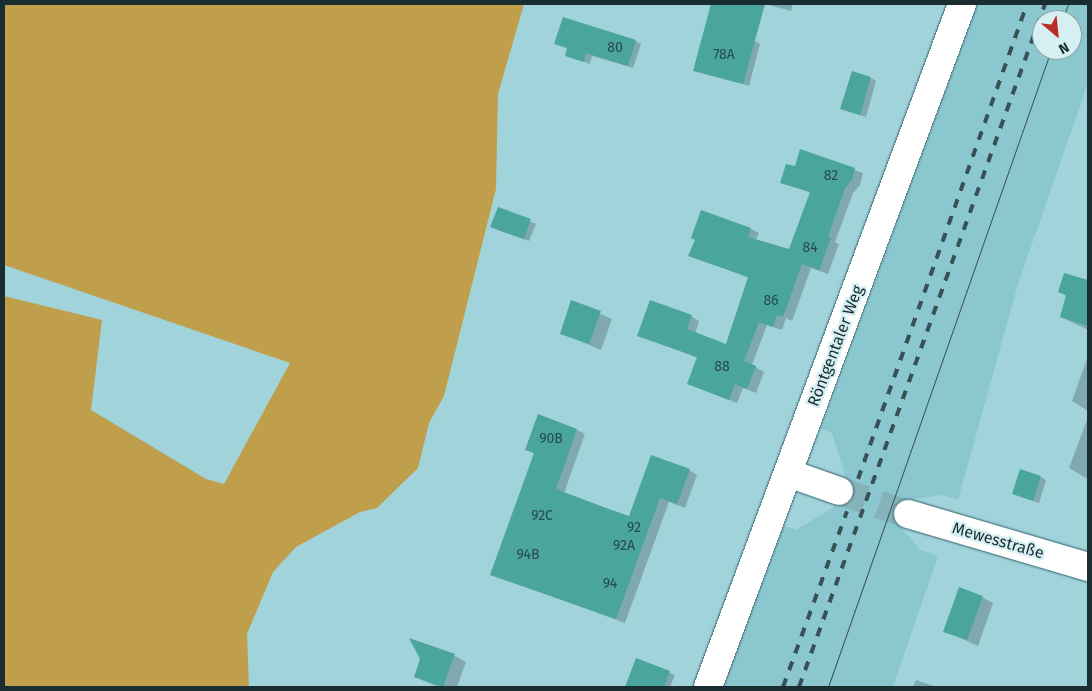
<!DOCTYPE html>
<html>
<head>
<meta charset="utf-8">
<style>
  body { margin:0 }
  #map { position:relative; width:1092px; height:691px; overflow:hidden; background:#a1d3db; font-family:"Fira Sans",sans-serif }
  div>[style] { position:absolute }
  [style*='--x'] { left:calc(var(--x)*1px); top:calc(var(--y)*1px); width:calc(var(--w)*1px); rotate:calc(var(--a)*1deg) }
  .built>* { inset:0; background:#8bc7cf }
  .green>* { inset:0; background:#bf9f4c }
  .shadow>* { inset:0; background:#0003 }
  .building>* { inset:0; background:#4aa59d }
  .minor-tunnel>* { height:28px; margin-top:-14px; transform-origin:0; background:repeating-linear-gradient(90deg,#86b2b9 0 28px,transparent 0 42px) }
  .roads { filter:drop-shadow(0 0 1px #316168) drop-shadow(0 0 1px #316168) }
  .minor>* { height:28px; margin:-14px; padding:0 14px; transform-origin:14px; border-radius:14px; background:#fff }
  .tram>* { height:1px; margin:-0.5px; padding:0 0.5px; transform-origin:0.5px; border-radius:0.5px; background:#375155 }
  .rail>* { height:4px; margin-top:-2px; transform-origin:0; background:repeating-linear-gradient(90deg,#375155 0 9px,transparent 0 18px) }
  span { translate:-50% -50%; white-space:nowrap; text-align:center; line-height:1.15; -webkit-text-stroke:4.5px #d6eff3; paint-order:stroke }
  .number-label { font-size:14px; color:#264c4c }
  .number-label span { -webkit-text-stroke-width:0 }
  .street-label { font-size:16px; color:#1a2e31 }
  .frame { position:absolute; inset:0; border:5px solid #1a2e31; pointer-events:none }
  .north { position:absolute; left:1032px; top:10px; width:50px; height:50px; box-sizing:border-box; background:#d6eff3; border:1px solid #8ba2a5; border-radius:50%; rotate:152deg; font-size:14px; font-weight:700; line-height:20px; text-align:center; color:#1a2e31 }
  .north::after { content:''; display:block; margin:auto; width:18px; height:22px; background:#ba2c26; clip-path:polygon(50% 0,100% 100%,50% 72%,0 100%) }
</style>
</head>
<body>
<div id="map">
  <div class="built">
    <i style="clip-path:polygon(evenodd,978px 4px,1088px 4px,1088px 83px,1018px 284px,958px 500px,943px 495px,913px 499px,903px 530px,921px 550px,938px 556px,893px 687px,724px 687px,784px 526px,796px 530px,834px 507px,845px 475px,832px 433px,821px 429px,978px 4px,1042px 20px,1072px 20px,1072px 50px,1042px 50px,1042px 20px)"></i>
  </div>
  <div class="green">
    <i style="clip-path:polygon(4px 4px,524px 4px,498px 94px,496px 189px,444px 396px,429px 423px,418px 468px,377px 508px,360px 512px,296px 547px,273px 572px,247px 634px,249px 687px,4px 687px,4px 296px,102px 320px,91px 410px,206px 479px,224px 484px,290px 363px,4px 265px)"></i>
  </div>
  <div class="shadow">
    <i style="clip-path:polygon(765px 4px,793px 4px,791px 11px)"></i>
    <i style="clip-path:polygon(635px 41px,641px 44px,633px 68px,592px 56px,590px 64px,567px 55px)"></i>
    <i style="clip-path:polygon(755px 41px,760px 44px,749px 86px,694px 70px)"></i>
    <i style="clip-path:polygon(871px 78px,876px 81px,866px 117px,842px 109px)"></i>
    <i style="clip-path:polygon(801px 151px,863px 173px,860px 185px,853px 193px,835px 242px,839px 244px,828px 274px,811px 268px,792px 321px,786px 318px,782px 330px,767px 325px,752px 365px,764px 372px,756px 393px,743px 388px,737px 403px,689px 384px,698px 358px,638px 335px,691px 316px,699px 321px,695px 334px,726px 345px,749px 278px,690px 255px,751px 229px,759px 233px,756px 240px,790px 251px,811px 193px,782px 182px,796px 167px)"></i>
    <i style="clip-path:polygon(498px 209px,536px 224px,529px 241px,497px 230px)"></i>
    <i style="clip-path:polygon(1065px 274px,1088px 281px,1088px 330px,1061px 317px,1067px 296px,1059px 292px)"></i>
    <i style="clip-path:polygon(572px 302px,612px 319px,601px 350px,561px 333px)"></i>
    <i style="clip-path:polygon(1088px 356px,1088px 411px,1072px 401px)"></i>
    <i style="clip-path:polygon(1088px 417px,1088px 479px,1069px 468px)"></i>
    <i style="clip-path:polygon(577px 430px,585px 434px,564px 493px,630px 517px,689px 470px,697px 475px,685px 508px,669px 502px,625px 623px,492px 574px,535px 454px,526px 449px)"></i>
    <i style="clip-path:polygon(1041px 477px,1046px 480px,1039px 503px,1013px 493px)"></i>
    <i style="clip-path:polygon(982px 597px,993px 603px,978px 646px,945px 631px)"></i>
    <i style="clip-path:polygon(415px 641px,455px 656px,466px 662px,457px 687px,438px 687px,415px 677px,422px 658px)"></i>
    <i style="clip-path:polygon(637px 660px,675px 675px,670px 687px,626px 687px)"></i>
    <i style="clip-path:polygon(916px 680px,936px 687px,913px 687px)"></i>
  </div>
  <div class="building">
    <i style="clip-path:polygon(711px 4px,765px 4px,743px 84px,693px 71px)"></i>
    <i style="clip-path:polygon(563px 17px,636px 40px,628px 66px,586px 53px,584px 62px,565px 56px,567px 48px,554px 44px)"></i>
    <i style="clip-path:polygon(852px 71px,871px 77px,860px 115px,840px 109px)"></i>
    <i style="clip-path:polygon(800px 149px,855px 168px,852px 180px,845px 188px,828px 237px,831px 238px,819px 270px,802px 264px,783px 317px,777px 315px,773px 327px,759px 322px,744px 361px,756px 366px,747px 389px,735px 384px,729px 400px,687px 384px,697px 357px,637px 336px,650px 300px,692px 315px,687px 329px,726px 344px,748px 277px,688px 256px,695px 240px,691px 238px,701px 210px,751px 228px,748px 237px,789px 249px,810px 192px,780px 183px,786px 164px,795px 166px)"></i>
    <i style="clip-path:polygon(498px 207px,531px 219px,524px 239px,490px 227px)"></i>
    <i style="clip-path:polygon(1064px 273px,1088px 280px,1088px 326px,1060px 317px,1066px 295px,1058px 292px)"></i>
    <i style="clip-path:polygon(571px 300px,601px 311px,589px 344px,560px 334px)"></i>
    <i style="clip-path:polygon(538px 414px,577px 429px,556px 489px,606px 508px,629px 516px,651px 455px,690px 469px,677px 504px,660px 498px,616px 619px,490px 575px,534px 453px,525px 450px)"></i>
    <i style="clip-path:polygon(1020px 469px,1041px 476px,1033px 501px,1012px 494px)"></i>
    <i style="clip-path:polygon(959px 587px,983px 596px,967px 640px,943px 632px)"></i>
    <i style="clip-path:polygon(409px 638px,455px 654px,443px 687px,414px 677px,420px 659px)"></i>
    <i style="clip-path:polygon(636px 658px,670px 671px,664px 687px,625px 687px)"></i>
  </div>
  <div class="minor-tunnel">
    <i style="--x:839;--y:491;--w:73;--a:18.4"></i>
  </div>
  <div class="roads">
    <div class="minor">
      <i style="--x:788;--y:473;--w:54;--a:19.4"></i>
      <i style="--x:908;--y:514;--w:188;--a:16.4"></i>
      <i style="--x:708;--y:687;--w:729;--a:-69.6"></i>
    </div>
  </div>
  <div class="tram">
    <i style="--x:1062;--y:20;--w:17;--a:-69"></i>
    <i style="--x:828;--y:687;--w:675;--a:-70.71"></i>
  </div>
  <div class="rail">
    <i style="--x:858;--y:479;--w:504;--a:-70.41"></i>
    <i style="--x:783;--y:687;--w:187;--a:-70"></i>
    <i style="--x:799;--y:687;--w:726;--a:-70.19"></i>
  </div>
  <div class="number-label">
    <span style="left:615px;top:48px">80</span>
    <span style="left:724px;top:55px">78A</span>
    <span style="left:831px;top:176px">82</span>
    <span style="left:810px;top:248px">84</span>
    <span style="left:771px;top:301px">86</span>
    <span style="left:722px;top:367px">88</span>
    <span style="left:551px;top:439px">90B</span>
    <span style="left:542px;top:516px">92C</span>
    <span style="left:634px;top:528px">92</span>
    <span style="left:624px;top:546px">92A</span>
    <span style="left:528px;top:555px">94B</span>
    <span style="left:610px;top:584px">94</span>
  </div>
  <div class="street-label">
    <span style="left:836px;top:346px;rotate:-69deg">Röntgentaler Weg</span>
    <span style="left:998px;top:541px;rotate:16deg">Mewesstraße</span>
  </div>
  <div class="frame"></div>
  <div class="north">N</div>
</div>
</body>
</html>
